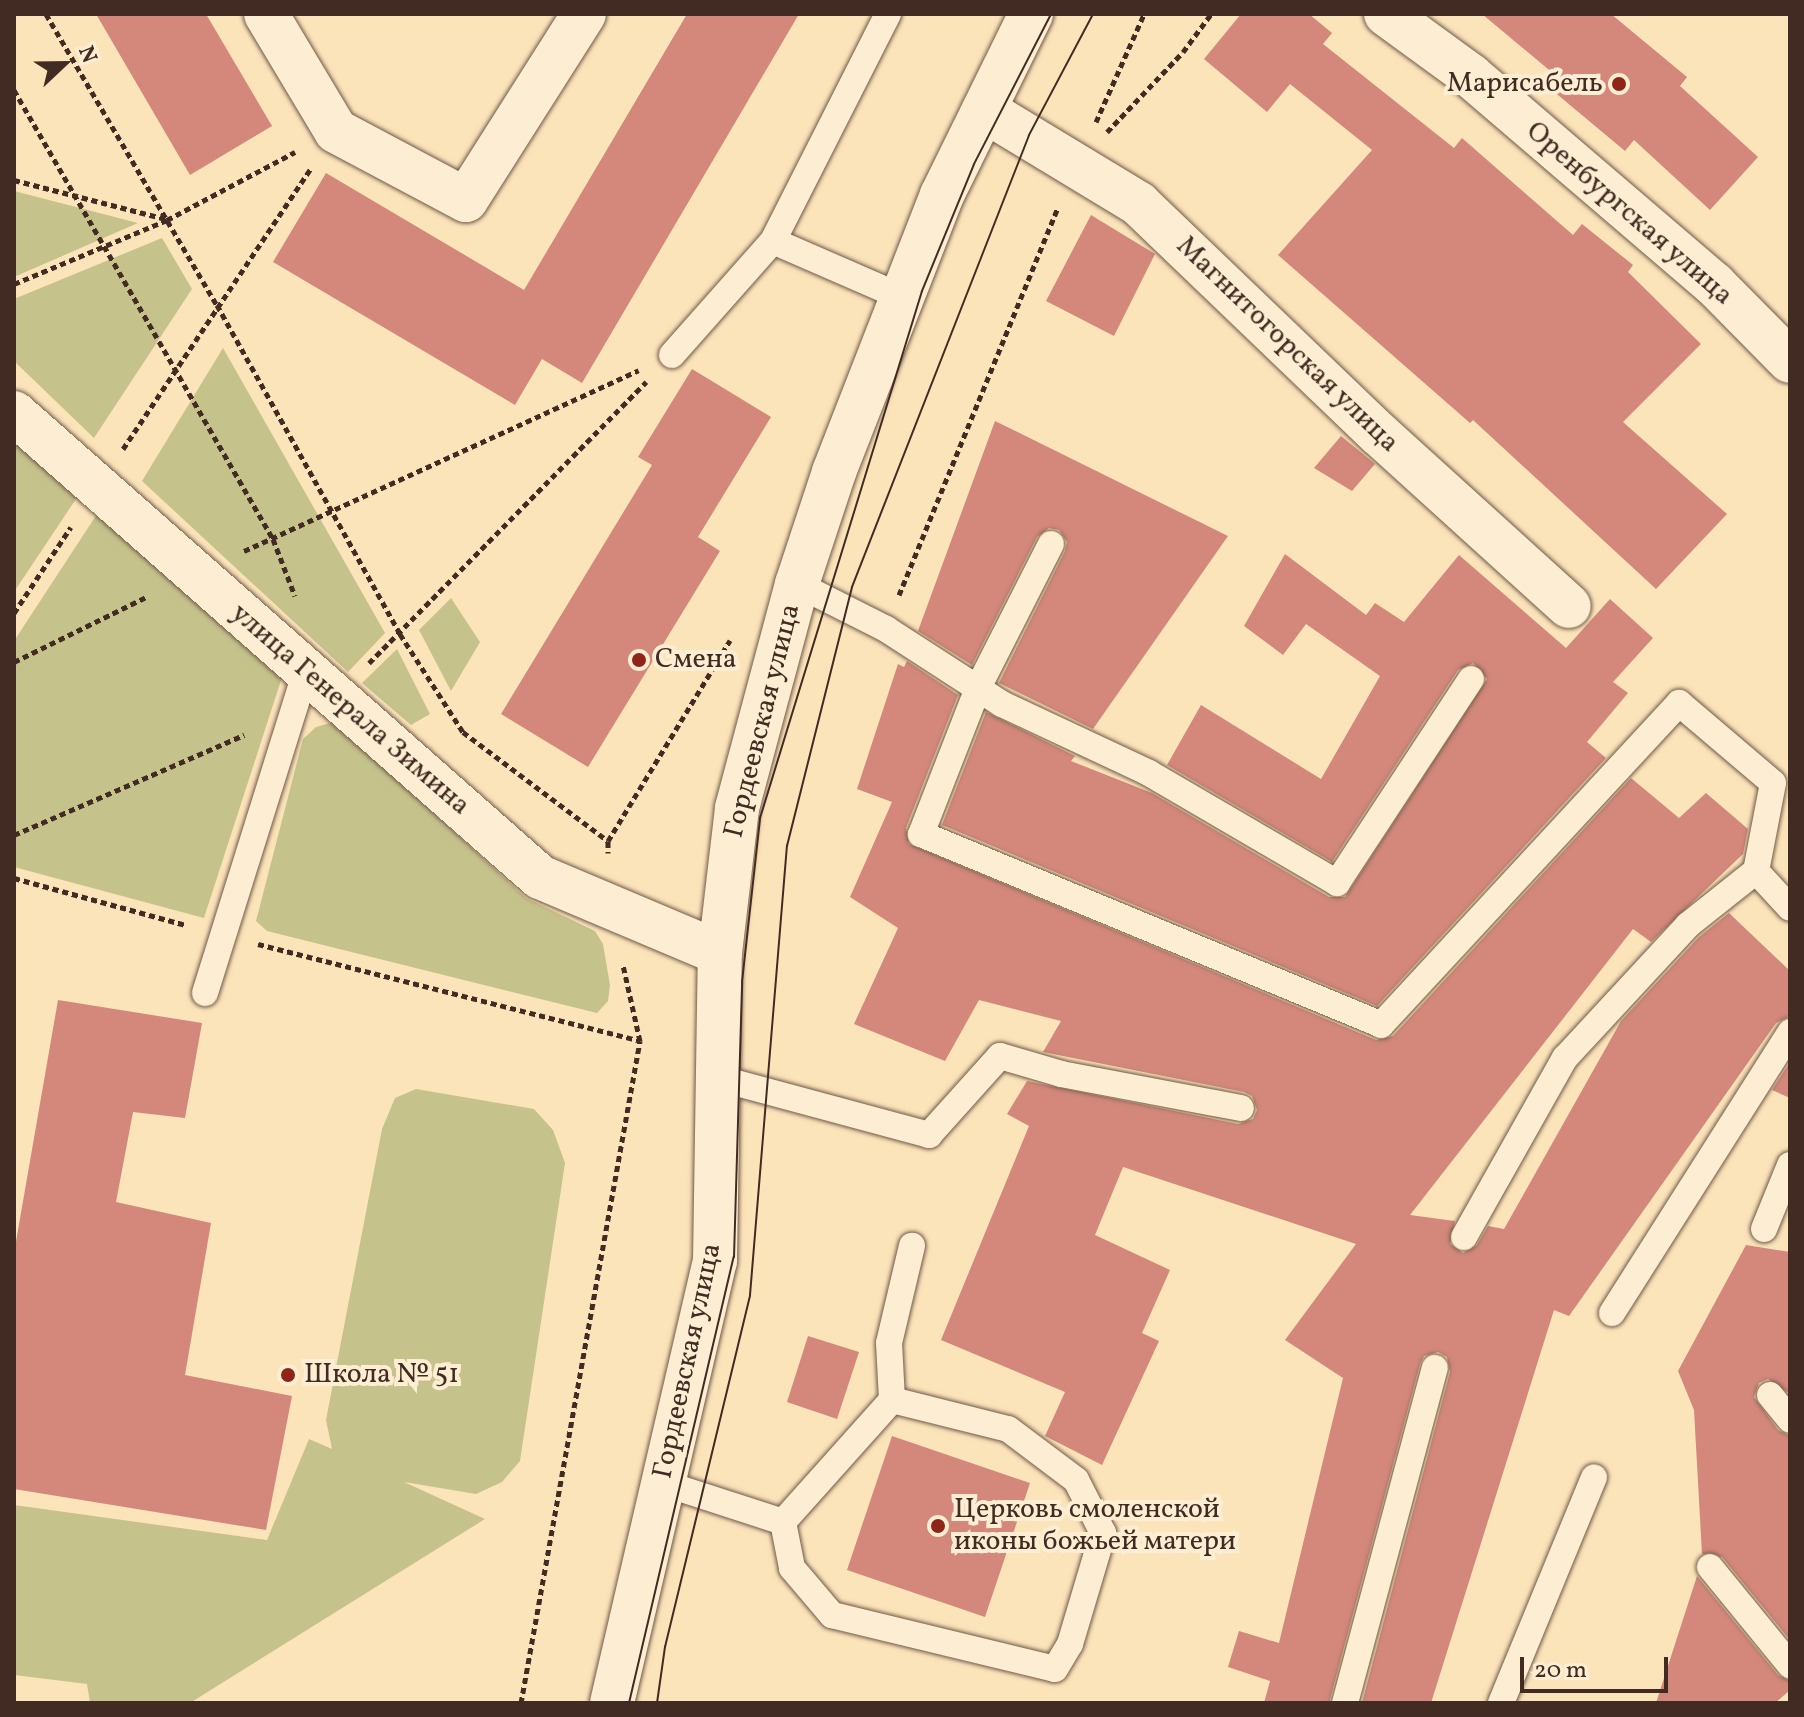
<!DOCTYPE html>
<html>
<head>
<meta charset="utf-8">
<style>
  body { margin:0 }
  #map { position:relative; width:1804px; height:1717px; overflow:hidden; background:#fce4ba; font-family:Vollkorn,serif }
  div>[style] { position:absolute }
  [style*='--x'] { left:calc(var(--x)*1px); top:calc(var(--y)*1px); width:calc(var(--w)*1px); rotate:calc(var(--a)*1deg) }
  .green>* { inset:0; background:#c6c28b }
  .building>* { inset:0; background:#d3887b }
  .path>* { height:5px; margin-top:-2.5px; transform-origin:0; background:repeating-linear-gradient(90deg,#412b22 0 6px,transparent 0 10px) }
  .roads { filter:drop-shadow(0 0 2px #705948) drop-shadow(0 0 2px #705948) }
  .service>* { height:26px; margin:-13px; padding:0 13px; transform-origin:13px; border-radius:13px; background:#fdedd2 }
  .minor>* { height:44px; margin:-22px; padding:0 22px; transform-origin:22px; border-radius:22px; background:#fdedd2 }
  .tram>* { height:2px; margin:-1px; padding:0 1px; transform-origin:1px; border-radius:1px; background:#412b22 }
  .dots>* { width:22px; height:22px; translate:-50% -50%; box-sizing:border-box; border:4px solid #fdedd2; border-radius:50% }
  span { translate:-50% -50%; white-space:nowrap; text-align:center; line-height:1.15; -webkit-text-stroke:8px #fdedd2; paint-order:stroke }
  .poi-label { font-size:28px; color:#412b22 }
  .right { translate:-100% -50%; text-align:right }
  .left { translate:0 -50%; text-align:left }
  .street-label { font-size:28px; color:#412b22 }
  .frame { position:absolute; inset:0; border:16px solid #412b22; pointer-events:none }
  .north { position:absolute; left:24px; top:24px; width:80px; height:80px; -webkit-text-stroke:6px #fdedd2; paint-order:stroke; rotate:68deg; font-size:22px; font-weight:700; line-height:32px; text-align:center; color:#412b22 }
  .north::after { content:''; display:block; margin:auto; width:28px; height:36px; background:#412b22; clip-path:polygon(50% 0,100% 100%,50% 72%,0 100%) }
  .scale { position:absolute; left:1520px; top:1657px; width:148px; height:36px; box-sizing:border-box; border:4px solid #412b22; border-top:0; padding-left:10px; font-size:24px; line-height:28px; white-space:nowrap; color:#412b22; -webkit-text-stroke:6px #fdedd2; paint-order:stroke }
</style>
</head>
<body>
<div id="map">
  <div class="green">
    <i style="clip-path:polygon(14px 191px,138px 223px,14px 277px)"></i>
    <i style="clip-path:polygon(162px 238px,192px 289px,94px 438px,14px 361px,14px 299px)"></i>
    <i style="clip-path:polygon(223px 348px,385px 633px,348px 672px,142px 481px)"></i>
    <i style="clip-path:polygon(14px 430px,82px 490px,14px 592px)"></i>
    <i style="clip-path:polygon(101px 508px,284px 671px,204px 918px,14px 867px,14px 641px)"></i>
    <i style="clip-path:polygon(451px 598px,480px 642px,451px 691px,419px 630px)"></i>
    <i style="clip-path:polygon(397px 649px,430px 714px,411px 725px,362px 683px)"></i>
    <i style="clip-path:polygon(334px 722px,526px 898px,595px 931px,603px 944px,610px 985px,608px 1001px,597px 1013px,267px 931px,256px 921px,303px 739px,316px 727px)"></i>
    <i style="clip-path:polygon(416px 1089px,534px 1109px,553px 1130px,565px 1163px,520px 1461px,502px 1482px,476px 1494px,404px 1482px,485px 1519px,190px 1703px,90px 1703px,87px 1684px,14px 1675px,14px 1505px,267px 1540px,309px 1439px,332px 1449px,326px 1420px,382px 1129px,395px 1098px)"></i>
  </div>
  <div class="building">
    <i style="clip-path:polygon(96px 14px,206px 14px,272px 126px,190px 175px)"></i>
    <i style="clip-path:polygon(687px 14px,799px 14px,582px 383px,542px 359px,515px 405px,273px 262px,326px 173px,524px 290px)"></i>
    <i style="clip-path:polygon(1241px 14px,1309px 14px,1332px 33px,1323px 44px,1454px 148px,1462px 138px,1573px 235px,1582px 224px,1633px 265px,1628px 272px,1701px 344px,1623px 422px,1727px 514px,1656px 589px,1473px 420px,1470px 423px,1278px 255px,1372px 150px,1290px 84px,1267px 112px,1204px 59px)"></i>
    <i style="clip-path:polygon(1482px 14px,1611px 14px,1687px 77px,1680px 86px,1758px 157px,1710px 210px,1634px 140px,1625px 151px,1552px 90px,1560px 79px)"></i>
    <i style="clip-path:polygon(1091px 215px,1155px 254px,1114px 336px,1046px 301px)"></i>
    <i style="clip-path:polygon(692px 369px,771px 417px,698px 537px,720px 551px,588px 767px,501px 714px,652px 465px,638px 457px)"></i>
    <i style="clip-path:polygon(995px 421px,1228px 536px,1093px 729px,999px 683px,1065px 551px,1067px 542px,1059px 530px,1049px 528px,1037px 537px,972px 665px,918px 631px)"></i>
    <i style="clip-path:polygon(1341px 436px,1375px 464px,1352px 491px,1314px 468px)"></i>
    <i style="clip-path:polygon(1285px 554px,1366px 615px,1375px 603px,1404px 622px,1459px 555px,1566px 648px,1610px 599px,1653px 638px,1613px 682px,1628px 693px,1587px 742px,1606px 758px,1377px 1006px,942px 825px,986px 712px,1075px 756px,1071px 761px,1152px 793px,1329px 897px,1345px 897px,1487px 679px,1473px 663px,1458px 670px,1332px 862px,1167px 765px,1201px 705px,1321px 779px,1380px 676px,1306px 624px,1283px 655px,1244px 626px)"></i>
    <i style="clip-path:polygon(907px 661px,958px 695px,906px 828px,909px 844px,1376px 1040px,1393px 1036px,1631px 778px,1679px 818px,1706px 793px,1748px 829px,1743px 854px,1651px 942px,1633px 929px,1410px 1215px,1455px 1221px,1450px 1244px,1463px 1253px,1477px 1245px,1488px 1226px,1504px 1229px,1621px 1021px,1699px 937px,1729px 913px,1790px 971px,1790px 1016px,1776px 1023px,1569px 1316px,1554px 1310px,1431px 1703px,1362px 1703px,1450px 1372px,1447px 1357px,1438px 1352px,1424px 1356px,1420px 1364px,1329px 1703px,1264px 1703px,1270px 1681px,1228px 1667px,1239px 1631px,1279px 1643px,1343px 1378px,1285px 1340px,1356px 1244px,1123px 1167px,1095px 1235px,1170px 1270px,1142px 1333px,1159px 1341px,1102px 1465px,1045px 1436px,1065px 1392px,941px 1340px,1029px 1126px,1007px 1114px,1027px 1081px,1238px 1124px,1253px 1119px,1257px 1110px,1252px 1096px,1244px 1092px,1043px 1052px,1061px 1021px,979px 1000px,945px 1061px,854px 1024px,898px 928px,850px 897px,892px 802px,857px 789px,898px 664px,904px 667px)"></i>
    <i style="clip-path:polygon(58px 1000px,202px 1023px,185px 1118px,133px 1112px,116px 1202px,211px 1223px,185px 1375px,292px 1396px,266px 1530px,14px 1489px,14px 1253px)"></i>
    <i style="clip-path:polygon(1790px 1062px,1790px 1098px,1772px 1090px)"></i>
    <i style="clip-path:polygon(1746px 1245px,1790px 1252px,1790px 1394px,1768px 1379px,1759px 1383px,1754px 1397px,1778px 1430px,1790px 1436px,1790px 1640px,1722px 1557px,1702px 1554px,1694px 1410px,1678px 1371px)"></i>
    <i style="clip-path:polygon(808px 1336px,859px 1352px,837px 1419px,787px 1402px)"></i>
    <i style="clip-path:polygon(892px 1436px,1030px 1483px,985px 1617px,847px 1570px)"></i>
    <i style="clip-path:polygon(1697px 1576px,1778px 1675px,1790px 1681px,1790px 1690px,1775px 1703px,1656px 1703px)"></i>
  </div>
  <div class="path">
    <i style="--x:46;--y:14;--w:338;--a:59.6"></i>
    <i style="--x:217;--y:305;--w:376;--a:60.9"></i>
    <i style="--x:400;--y:634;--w:117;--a:57.3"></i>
    <i style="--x:463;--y:732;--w:181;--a:36.9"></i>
    <i style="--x:608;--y:841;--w:12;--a:90"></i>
    <i style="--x:14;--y:90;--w:518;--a:60.02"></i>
    <i style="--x:273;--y:539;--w:61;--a:68.9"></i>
    <i style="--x:1096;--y:122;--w:118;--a:-66"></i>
    <i style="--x:1107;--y:132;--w:110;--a:-46.5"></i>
    <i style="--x:1183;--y:52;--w:47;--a:-53.6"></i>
    <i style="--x:14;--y:180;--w:157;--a:14.4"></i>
    <i style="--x:14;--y:284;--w:166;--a:-22.7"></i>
    <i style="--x:167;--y:220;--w:145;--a:-28"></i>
    <i style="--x:123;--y:449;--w:338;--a:-56.2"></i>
    <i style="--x:244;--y:551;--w:434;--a:-24.6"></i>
    <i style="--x:899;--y:595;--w:418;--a:-67.7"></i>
    <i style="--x:14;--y:613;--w:103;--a:-56.5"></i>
    <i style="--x:14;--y:662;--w:149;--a:-26.2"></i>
    <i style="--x:369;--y:663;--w:395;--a:-45.4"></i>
    <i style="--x:14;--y:835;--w:251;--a:-23.5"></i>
    <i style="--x:608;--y:841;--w:235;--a:-58.7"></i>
    <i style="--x:14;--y:878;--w:178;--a:15.3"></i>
    <i style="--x:258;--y:944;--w:394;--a:14.2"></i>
    <i style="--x:521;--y:1703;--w:673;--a:-79.81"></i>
    <i style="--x:640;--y:1041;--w:78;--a:-102.6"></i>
  </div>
  <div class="roads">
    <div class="service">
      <i style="--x:888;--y:14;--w:254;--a:116.9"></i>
      <i style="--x:773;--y:241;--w:141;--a:23.5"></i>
      <i style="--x:672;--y:355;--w:152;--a:-48.5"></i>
      <i style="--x:1051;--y:544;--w:161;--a:116.9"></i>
      <i style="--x:978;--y:688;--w:157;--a:111.3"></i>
      <i style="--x:921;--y:834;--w:498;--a:22.5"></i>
      <i style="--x:1381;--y:1025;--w:439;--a:-47.2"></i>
      <i style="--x:1679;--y:703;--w:123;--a:40.4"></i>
      <i style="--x:797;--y:584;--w:100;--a:26.8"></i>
      <i style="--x:886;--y:629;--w:138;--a:32.9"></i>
      <i style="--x:1002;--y:704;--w:162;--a:25.1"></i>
      <i style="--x:1149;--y:773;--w:218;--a:30.3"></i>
      <i style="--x:1337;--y:883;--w:244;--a:-56.7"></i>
      <i style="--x:1773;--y:783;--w:90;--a:100.9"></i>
      <i style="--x:1756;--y:871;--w:50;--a:47.4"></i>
      <i style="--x:205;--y:993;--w:335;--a:-72.6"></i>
      <i style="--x:718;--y:1078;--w:219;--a:15.1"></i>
      <i style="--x:929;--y:1135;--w:106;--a:-48.1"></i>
      <i style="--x:1000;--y:1056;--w:64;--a:16.4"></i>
      <i style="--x:1061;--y:1074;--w:183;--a:10.7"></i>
      <i style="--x:1764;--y:1229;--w:69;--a:-67.9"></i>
      <i style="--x:1464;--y:1237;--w:206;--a:-60.6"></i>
      <i style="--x:1565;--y:1058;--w:181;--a:-47.2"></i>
      <i style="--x:1688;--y:925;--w:87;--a:-38.5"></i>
      <i style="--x:1612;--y:1313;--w:333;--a:-57.6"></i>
      <i style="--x:1770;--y:1395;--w:32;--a:51"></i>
      <i style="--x:892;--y:1400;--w:57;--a:-93"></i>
      <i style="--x:889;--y:1343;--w:100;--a:-76.7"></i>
      <i style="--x:663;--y:1483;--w:126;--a:18"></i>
      <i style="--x:783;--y:1522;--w:47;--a:78.9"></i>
      <i style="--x:792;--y:1568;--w:62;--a:49.6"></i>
      <i style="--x:832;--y:1615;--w:229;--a:13.6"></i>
      <i style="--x:1055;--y:1669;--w:29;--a:-59"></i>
      <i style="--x:1070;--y:1644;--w:116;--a:-73.4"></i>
      <i style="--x:1103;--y:1533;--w:59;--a:-117"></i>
      <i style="--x:1076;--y:1480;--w:85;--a:-143.1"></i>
      <i style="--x:1008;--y:1429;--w:120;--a:-166"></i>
      <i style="--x:892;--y:1400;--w:164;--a:131.8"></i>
      <i style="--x:1710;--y:1567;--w:127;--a:50.8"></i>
      <i style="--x:1345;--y:1703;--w:347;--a:-75"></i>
      <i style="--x:1501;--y:1703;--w:244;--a:-67.6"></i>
    </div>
    <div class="minor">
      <i style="--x:266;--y:14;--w:136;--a:59.1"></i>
      <i style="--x:336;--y:131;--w:147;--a:28"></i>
      <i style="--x:466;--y:200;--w:220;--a:-57.6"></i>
      <i style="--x:1386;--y:14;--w:105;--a:36.1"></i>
      <i style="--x:1471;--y:76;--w:320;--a:40.6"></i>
      <i style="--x:1714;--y:284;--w:108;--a:45.4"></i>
      <i style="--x:984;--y:110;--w:181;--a:31.2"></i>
      <i style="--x:1139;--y:204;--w:332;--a:43.8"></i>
      <i style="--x:1379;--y:434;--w:256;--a:42.2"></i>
      <i style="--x:14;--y:413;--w:701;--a:41.42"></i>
      <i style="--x:540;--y:877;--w:195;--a:22.9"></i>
      <i style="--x:612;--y:1703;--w:454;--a:-76.9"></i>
      <i style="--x:715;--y:1261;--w:308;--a:-89.1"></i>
      <i style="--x:720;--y:953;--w:146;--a:-83.3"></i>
      <i style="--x:737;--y:808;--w:232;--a:-75"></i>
      <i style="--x:797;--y:584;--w:118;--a:-71.7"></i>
      <i style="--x:834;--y:472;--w:297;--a:-68.7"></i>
      <i style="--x:942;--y:195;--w:202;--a:-63.8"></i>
    </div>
  </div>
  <div class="tram">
    <i style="--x:629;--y:1703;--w:458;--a:-76.8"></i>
    <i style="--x:734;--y:1257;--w:275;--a:-88.3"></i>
    <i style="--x:742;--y:982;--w:165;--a:-83.7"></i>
    <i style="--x:760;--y:818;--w:551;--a:-72.91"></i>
    <i style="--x:922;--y:291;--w:137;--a:-67.7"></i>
    <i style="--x:974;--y:164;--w:169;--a:-62.8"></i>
    <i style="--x:657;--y:1703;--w:57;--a:-81.9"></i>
    <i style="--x:665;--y:1647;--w:362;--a:-76.4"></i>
    <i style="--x:750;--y:1295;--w:451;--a:-85.3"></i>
    <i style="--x:787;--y:846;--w:267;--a:-75.9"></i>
    <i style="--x:852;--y:587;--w:485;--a:-68.6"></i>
    <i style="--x:1029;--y:135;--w:137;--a:-62.1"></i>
  </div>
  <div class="dots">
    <i style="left:1619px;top:84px;background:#8f2418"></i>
    <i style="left:639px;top:660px;background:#8f2418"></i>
    <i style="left:288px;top:1375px;background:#8f2418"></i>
    <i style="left:938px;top:1526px;background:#8f2418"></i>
  </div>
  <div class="poi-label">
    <span class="right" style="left:1603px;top:84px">Марисабель</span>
    <span class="left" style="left:655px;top:660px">Смена</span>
    <span class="left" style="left:304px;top:1375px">Школа № 51</span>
    <span class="left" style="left:954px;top:1526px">Церковь смоленской<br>иконы божьей матери</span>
  </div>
  <div class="street-label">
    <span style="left:1629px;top:214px;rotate:41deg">Оренбургская улица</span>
    <span style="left:1287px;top:345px;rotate:44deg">Магнитогорская улица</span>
    <span style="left:350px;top:710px;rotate:41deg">улица Генерала Зимина</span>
    <span style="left:763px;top:721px;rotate:-76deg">Гордеевская улица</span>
    <span style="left:688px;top:1361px;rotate:-78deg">Гордеевская улица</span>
  </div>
  <div class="frame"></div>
  <div class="north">N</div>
  <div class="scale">20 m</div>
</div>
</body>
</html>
